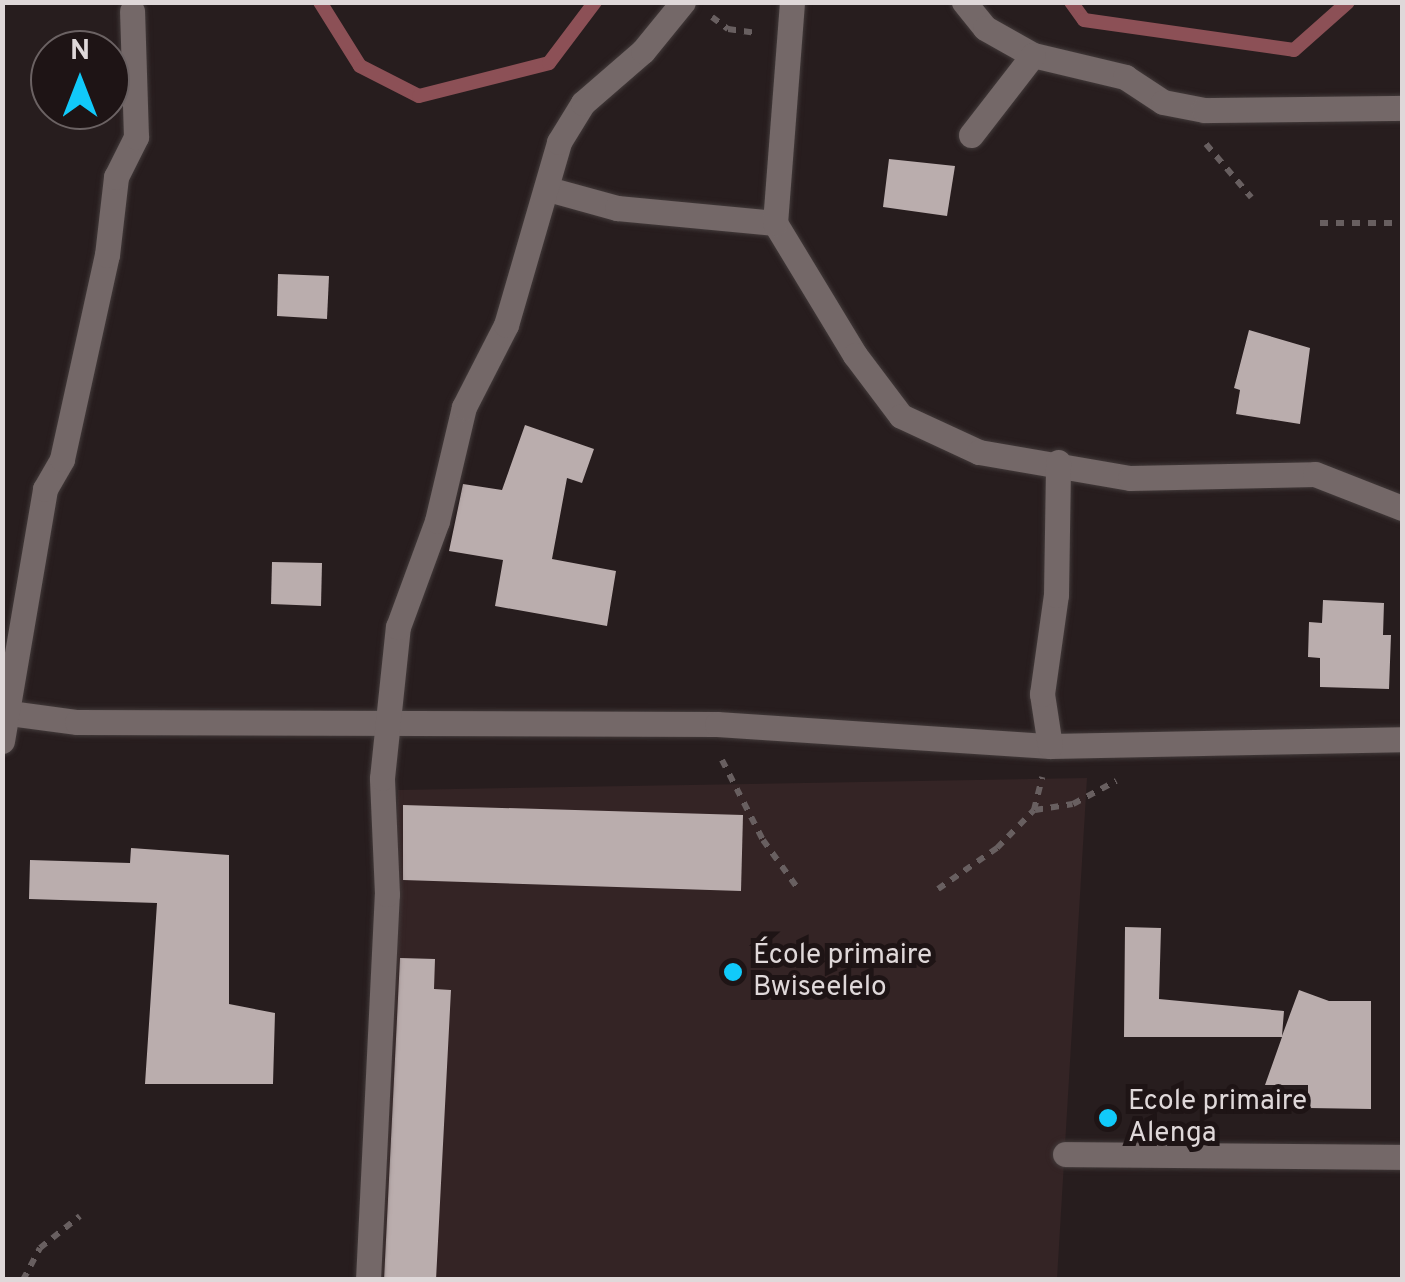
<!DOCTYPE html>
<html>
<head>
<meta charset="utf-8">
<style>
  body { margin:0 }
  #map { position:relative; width:1405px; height:1282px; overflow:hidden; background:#271d1e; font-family:Overpass,sans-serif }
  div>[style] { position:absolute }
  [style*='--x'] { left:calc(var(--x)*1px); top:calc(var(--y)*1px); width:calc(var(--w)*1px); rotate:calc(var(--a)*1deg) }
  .built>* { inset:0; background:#342425 }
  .stream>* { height:14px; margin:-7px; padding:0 7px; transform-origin:7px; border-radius:7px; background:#8c5056 }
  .building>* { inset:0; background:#baadad }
  .path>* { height:6px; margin-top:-3px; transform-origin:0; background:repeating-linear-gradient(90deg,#685f60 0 8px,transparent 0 16px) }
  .roads { filter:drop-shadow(0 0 2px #423a3a) drop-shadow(0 0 2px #423a3a) }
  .street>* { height:25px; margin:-12.5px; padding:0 12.5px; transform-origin:12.5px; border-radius:12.5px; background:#746868 }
  .dots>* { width:28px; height:28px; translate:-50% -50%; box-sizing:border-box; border:5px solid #1e1415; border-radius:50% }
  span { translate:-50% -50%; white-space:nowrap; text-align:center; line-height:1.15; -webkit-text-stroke:10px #1e1415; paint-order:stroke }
  .poi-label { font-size:28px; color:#dfd8d9 }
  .left { translate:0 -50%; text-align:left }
  .frame { position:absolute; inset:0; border:5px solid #dfd8d9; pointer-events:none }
  .north { position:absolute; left:30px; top:30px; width:100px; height:100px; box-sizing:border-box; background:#1e1415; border:2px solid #6b6263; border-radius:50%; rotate:0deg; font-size:28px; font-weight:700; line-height:40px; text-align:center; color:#dfd8d9 }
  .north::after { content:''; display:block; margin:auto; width:35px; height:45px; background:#11cafa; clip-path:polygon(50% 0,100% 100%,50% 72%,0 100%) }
</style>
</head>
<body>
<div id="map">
  <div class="built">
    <i style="clip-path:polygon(1087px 778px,1057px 1279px,378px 1279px,398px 790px)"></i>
  </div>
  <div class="stream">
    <i style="--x:320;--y:2;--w:75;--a:58"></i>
    <i style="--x:360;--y:66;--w:66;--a:27"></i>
    <i style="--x:419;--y:96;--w:134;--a:-14.2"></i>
    <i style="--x:549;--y:63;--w:76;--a:-53"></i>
    <i style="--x:1071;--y:2;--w:22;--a:54"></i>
    <i style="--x:1084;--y:20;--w:212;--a:8.1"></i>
    <i style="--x:1294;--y:50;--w:72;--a:-41.6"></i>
  </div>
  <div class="building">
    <i style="clip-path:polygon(889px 159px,955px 166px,947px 216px,883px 207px)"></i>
    <i style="clip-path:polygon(278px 274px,329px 276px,327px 319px,277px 316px)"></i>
    <i style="clip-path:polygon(1249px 330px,1310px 348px,1300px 424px,1236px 414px,1240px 390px,1234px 388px)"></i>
    <i style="clip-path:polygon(525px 425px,594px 449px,582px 483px,567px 478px,552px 559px,616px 571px,607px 626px,495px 606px,503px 560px,449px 551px,463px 484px,502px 490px)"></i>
    <i style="clip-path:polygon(272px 562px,322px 563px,321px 606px,271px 604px)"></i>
    <i style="clip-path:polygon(1323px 600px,1384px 603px,1383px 635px,1391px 635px,1389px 689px,1320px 687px,1320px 658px,1308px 657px,1309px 622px,1322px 623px)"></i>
    <i style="clip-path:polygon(403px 805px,743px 815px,741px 891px,403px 880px)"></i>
    <i style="clip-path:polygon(131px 848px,229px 855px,229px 1004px,275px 1013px,273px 1084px,145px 1084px,157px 903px,29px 899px,30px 860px,130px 863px)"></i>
    <i style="clip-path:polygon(1125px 927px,1161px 928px,1159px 999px,1284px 1011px,1282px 1036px,1299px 990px,1329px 1001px,1371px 1001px,1371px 1109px,1308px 1108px,1308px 1085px,1265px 1085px,1282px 1037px,1124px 1037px)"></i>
    <i style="clip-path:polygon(400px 958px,435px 959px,434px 989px,451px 990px,436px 1280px,384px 1280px)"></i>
  </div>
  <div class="path">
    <i style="--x:712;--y:17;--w:20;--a:37"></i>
    <i style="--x:728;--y:29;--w:27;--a:8"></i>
    <i style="--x:1206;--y:144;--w:70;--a:49.7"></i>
    <i style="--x:1320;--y:223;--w:82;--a:0"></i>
    <i style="--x:722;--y:760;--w:90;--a:62.9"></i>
    <i style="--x:763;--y:840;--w:57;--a:54.3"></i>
    <i style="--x:1035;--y:810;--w:38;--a:-9"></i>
    <i style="--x:1073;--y:804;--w:49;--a:-28.1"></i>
    <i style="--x:938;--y:889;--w:72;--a:-34.8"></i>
    <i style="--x:997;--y:848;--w:53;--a:-45.8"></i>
    <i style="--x:1034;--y:810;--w:34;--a:-76"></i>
    <i style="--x:23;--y:1280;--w:36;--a:-62"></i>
    <i style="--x:40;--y:1248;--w:51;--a:-38.7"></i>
  </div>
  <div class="roads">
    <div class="street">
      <i style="--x:964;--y:2;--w:33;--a:51"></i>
      <i style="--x:985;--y:28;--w:55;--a:29.4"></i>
      <i style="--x:1033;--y:55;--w:95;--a:13.4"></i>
      <i style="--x:1125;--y:77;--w:45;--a:33.3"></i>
      <i style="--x:1163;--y:102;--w:42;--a:11"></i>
      <i style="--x:1204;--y:110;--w:198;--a:-0.6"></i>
      <i style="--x:971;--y:135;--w:101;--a:-52.2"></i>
      <i style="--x:548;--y:189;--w:72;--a:15.4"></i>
      <i style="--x:617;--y:208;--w:159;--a:5.4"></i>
      <i style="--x:775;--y:223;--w:154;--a:58.8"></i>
      <i style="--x:855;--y:355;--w:76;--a:53"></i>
      <i style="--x:901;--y:416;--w:86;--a:24.8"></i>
      <i style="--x:979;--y:452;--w:153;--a:9.8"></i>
      <i style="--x:1130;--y:478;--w:185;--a:-1.2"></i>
      <i style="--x:1315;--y:474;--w:93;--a:21.3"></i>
      <i style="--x:775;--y:223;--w:222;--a:-85.6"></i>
      <i style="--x:2;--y:712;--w:76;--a:7.6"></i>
      <i style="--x:77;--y:722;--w:640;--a:0.18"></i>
      <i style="--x:717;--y:724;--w:334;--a:3.8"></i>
      <i style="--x:1050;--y:746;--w:352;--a:-1.1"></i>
      <i style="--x:2;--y:741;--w:256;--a:-80.3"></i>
      <i style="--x:45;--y:489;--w:34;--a:-60"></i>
      <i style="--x:62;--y:459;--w:209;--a:-77.6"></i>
      <i style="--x:107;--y:255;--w:79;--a:-83.4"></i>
      <i style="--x:116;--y:177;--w:45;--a:-63.4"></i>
      <i style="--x:136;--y:137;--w:126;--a:-91.8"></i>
      <i style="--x:1050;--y:746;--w:53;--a:-98.7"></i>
      <i style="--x:1042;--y:694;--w:100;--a:-82"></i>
      <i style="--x:1056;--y:595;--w:133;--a:-89.1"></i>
      <i style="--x:1065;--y:1154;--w:337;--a:0.5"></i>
      <i style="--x:368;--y:1280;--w:386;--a:-87.2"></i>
      <i style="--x:387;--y:894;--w:116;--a:-92.5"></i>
      <i style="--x:382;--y:778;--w:152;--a:-84"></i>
      <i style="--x:398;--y:627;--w:113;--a:-69.8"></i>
      <i style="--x:437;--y:521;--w:117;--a:-76.7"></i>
      <i style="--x:464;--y:407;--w:92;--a:-62.9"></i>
      <i style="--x:506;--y:325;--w:191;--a:-73.8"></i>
      <i style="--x:559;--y:142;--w:46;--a:-58.4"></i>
      <i style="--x:583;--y:103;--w:79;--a:-40.9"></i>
      <i style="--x:643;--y:51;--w:63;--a:-50.8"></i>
    </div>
  </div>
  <div class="dots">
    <i style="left:733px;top:972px;background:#11cafa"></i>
    <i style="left:1108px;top:1118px;background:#11cafa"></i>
  </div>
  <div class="poi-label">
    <span class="left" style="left:753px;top:972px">École primaire<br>Bwiseelelo</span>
    <span class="left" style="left:1128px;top:1118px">Ecole primaire<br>Alenga</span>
  </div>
  <div class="frame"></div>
  <div class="north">N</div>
</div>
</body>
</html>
